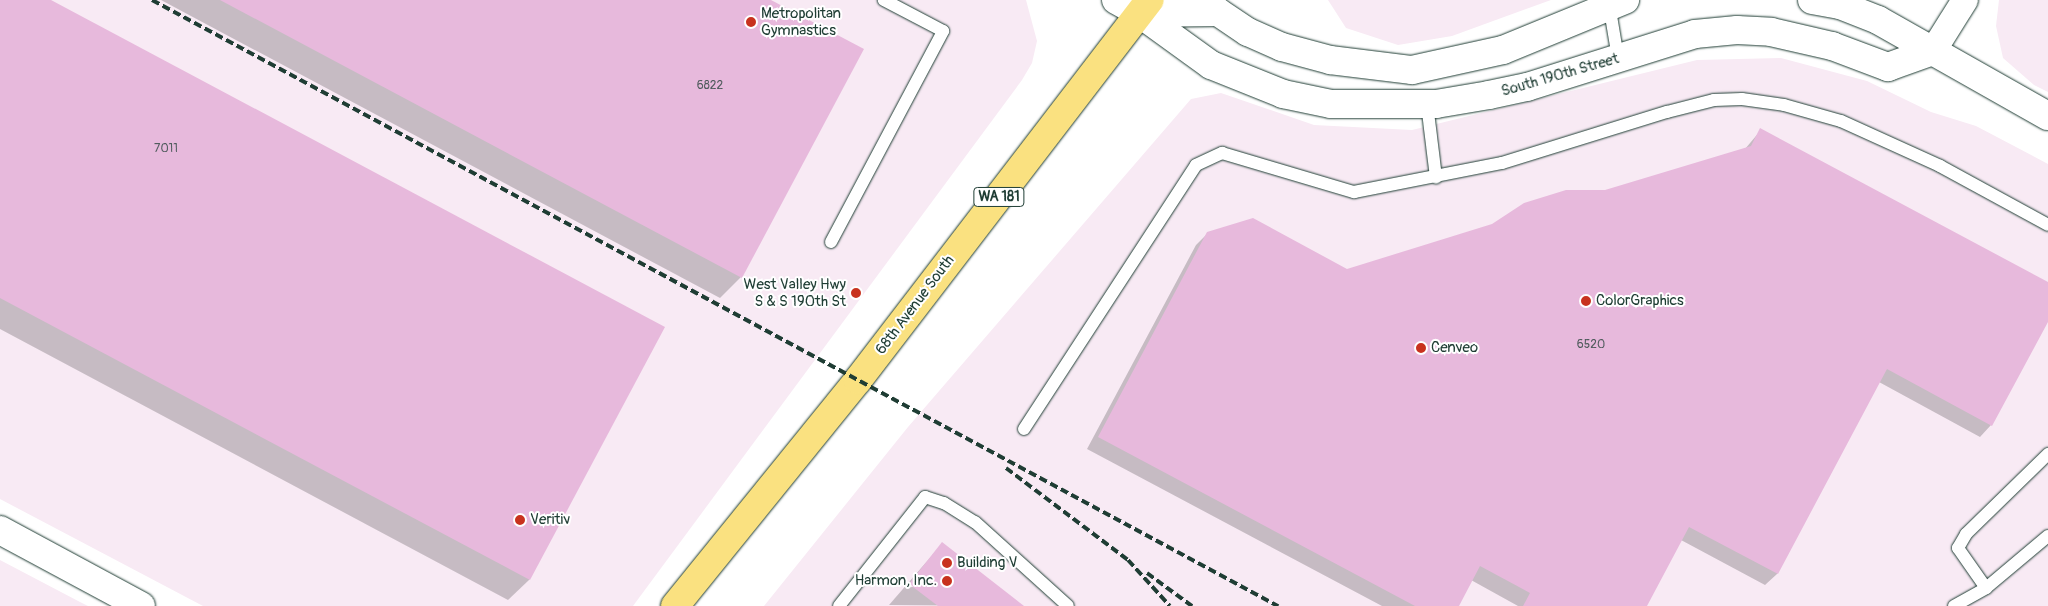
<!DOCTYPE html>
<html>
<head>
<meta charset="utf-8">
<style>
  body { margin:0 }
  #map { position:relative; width:2048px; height:606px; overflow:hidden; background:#fff; font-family:Pangolin,sans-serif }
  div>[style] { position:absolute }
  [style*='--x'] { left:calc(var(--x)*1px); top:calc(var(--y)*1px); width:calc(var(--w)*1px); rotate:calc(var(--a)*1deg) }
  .built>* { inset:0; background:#f8eaf4 }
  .shadow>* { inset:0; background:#0003 }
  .building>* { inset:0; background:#e7b9dc }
  .roads { filter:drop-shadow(0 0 1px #1f3d34) drop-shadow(0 0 1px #1f3d34) }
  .lane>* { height:12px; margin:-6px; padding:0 6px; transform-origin:6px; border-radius:6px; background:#fff }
  .street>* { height:26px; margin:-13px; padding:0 13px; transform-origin:13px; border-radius:13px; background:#fff }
  .secondary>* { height:28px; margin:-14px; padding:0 14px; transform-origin:14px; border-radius:14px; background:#fff }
  .primary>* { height:28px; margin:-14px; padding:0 14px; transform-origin:14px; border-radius:14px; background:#fae180 }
  .rail>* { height:4px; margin-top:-2px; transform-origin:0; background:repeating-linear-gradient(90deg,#1f3d34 0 8px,transparent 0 12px) }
  .dots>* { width:14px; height:14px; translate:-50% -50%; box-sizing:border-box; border:2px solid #fff; border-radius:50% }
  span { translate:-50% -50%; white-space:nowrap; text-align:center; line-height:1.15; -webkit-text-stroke:4px #fff; paint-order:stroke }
  .number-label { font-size:12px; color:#515c5e }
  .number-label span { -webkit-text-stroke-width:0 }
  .shield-label span { padding:1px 4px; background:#fff; border:1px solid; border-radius:4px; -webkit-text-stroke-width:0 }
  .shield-label { font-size:14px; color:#1f3d34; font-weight:700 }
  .poi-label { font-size:15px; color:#1f3d34 }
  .left { translate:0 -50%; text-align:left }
  .right { translate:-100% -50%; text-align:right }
  .street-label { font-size:15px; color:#1f3d34 }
</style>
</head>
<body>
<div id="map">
  <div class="built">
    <i style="clip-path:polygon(0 0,1026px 0,1037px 41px,1032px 63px,1022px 80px,633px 606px,203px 606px,0 499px)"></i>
    <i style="clip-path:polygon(1328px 0,1551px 0,1452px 36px,1398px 45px,1346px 28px)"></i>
    <i style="clip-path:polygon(1999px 0,2048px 0,2048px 92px,2034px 85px,2003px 58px,1996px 26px)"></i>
    <i style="clip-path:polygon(1781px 58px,1867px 81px,1931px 112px,1976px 126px,2048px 164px,2048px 606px,764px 606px,908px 427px,1191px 99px,1221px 93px,1314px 125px,1412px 130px,1697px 60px)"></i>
    <i style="clip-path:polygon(0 560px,80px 602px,88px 606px,0 606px)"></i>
  </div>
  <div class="shadow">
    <i style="clip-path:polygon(0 0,49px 0,663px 327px,529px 580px,508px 600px,0 329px)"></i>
    <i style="clip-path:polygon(161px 0,768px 0,862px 50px,741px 277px,720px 298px)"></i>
    <i style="clip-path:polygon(1761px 130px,2048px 284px,2048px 319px,1991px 425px,1980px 437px,1879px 382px,1777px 574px,1765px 585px,1681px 540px,1646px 606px,1518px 606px,1471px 580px,1457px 606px,1382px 606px,1087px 449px,1196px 245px,1208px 233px,1347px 270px,1745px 149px)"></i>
    <i style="clip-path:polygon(942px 544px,1022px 606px,889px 605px)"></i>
  </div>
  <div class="building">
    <i style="clip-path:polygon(0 0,51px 0,665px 327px,530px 580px,0 298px)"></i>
    <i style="clip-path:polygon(220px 0,771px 0,864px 49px,742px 278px)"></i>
    <i style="clip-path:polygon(1760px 128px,2048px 282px,2048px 322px,1992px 426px,1887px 369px,1778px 574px,1689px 527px,1647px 606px,1523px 606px,1530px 593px,1480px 566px,1459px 606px,1415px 606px,1098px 437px,1207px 232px,1253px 218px,1347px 269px,1492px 224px,1524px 203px,1566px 190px,1605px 190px,1751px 146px)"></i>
    <i style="clip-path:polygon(942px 542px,1024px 606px,938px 606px,909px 584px)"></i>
  </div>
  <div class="roads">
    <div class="lane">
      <i style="--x:1609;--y:4;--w:55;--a:80.5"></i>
      <i style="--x:1427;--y:104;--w:74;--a:83"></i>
      <i style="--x:831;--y:242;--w:239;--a:-62"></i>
      <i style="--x:943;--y:31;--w:67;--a:-152.3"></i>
      <i style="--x:1024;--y:429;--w:315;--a:-56.9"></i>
      <i style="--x:1196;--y:165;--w:29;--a:-25"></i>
      <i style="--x:1222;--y:153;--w:138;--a:16.5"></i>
      <i style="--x:1354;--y:192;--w:151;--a:-11.1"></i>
      <i style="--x:1502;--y:163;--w:173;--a:-17.2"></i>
      <i style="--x:1667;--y:112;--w:49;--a:-14.3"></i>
      <i style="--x:1714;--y:100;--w:28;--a:-2"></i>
      <i style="--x:1742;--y:99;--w:42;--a:8.1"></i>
      <i style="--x:1784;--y:105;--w:59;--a:15.7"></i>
      <i style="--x:1841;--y:121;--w:109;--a:24.4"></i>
      <i style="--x:1940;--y:166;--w:123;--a:28.6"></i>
      <i style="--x:1986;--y:588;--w:49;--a:-125"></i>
      <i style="--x:1958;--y:548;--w:16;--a:-60"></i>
      <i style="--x:1966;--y:534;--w:115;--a:-44.3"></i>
      <i style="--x:839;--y:606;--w:139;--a:-51.7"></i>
      <i style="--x:925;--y:497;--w:20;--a:18"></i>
      <i style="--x:944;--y:503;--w:36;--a:32"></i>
      <i style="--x:975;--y:522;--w:125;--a:42.1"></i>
      <i style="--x:1954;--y:606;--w:37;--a:-29"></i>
      <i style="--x:1986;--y:588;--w:81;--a:-40"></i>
    </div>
    <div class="street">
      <i style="--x:1933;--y:51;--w:60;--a:-57.9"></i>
    </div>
    <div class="secondary">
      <i style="--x:1116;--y:0;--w:26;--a:29"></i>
      <i style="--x:1139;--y:13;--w:89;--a:35.8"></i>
      <i style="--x:1211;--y:65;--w:78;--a:21.9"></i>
      <i style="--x:1283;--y:94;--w:49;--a:11.8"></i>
      <i style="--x:1331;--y:104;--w:105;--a:0"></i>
      <i style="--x:1436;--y:104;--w:54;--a:-9.6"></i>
      <i style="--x:1489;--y:95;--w:39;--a:-12"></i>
      <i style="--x:1527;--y:87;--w:176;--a:-17.5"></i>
      <i style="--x:1695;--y:34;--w:42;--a:-5.4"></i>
      <i style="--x:1737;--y:30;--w:34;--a:3"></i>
      <i style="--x:1771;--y:32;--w:63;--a:12.9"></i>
      <i style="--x:1832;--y:46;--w:60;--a:20.6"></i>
      <i style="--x:1888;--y:67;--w:48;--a:-19.6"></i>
      <i style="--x:1812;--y:0;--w:28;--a:10"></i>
      <i style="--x:1840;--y:5;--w:41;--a:21.5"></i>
      <i style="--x:1878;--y:20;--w:195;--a:29.5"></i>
      <i style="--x:1139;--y:13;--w:79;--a:-0.7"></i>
      <i style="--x:1218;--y:12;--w:36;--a:34"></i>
      <i style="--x:1248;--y:32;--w:37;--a:24"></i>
      <i style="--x:1282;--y:47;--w:50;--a:15.2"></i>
      <i style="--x:1330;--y:60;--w:83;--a:7"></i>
      <i style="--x:1412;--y:70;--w:93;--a:-12.4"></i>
      <i style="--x:1503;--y:50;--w:132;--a:-22.3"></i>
      <i style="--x:0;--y:530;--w:160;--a:28.3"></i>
    </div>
    <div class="primary">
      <i style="--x:675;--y:606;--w:291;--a:-51"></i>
      <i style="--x:858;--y:380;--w:479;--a:-52.5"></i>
    </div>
  </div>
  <div class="rail">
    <i style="--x:152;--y:0;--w:1279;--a:28.29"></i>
    <i style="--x:1006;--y:468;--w:153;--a:37"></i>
    <i style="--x:1128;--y:560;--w:62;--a:47.6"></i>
    <i style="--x:1147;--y:573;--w:56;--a:36.3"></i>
  </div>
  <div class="dots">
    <i style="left:751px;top:22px;background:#c8321e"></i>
    <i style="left:856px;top:293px;background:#c8321e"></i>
    <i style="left:1586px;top:301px;background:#c8321e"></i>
    <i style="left:1421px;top:348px;background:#c8321e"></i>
    <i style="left:520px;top:520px;background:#c8321e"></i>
    <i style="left:947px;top:563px;background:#c8321e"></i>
    <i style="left:947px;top:581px;background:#c8321e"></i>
  </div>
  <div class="number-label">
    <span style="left:710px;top:86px">6822</span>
    <span style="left:166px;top:149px">7011</span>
    <span style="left:1591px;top:345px">6520</span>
  </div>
  <div class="shield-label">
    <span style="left:999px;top:197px">WA 181</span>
  </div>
  <div class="poi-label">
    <span class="left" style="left:761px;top:22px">Metropolitan<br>Gymnastics</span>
    <span class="right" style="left:846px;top:293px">West Valley Hwy<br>S &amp; S 190th St</span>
    <span class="left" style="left:1596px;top:301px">ColorGraphics</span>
    <span class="left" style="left:1431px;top:348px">Cenveo</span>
    <span class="left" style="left:530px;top:520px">Veritiv</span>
    <span class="left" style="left:957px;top:563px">Building V</span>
    <span class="right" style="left:937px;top:581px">Harmon, Inc.</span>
  </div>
  <div class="street-label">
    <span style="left:1560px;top:75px;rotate:-16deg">South 190th Street</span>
    <span style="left:915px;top:305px;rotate:-53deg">68th Avenue South</span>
  </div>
</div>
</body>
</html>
